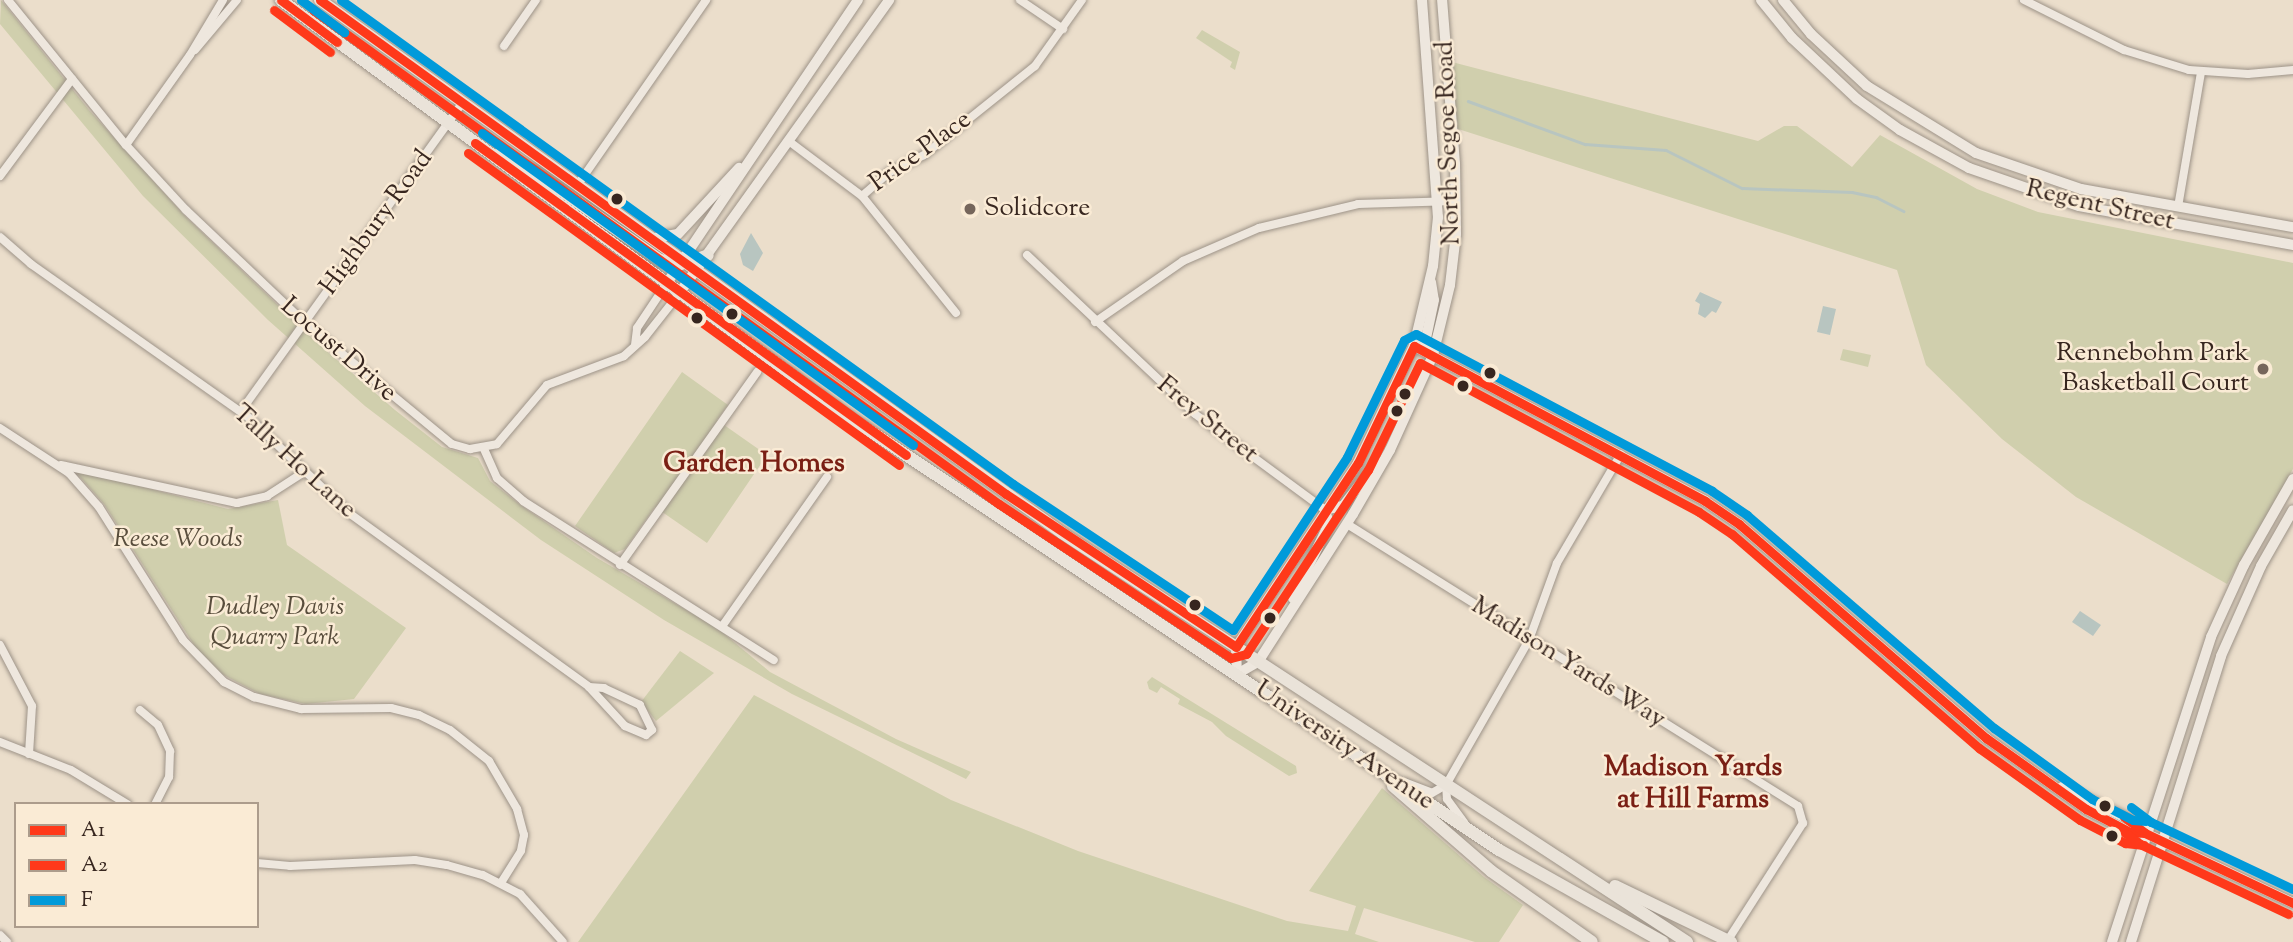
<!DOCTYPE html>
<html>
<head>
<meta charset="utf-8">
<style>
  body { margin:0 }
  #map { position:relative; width:2293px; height:942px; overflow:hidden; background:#ebdecb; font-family:"Sorts Mill Goudy",serif }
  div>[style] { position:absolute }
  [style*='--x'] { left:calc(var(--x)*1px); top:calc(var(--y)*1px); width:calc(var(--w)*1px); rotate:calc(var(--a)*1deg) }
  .green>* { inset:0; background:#d0cfad }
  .water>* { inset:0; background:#b8c5c0 }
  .stream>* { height:2.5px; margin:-1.25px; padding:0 1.25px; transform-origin:1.25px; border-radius:1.25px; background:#b8c5c0 }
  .roads { filter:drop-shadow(0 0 2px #9d9388) drop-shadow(0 0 2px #9d9388) }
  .street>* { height:8px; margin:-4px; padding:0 4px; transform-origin:4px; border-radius:4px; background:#eee7de }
  .secondary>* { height:10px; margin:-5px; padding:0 5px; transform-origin:5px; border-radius:5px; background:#eee7de }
  .primary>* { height:12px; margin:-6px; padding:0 6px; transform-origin:6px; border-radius:6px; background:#eae3d9 }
  .bus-1>* { height:9px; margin:-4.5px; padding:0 4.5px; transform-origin:4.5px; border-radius:4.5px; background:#ff391a }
  .bus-2>* { height:9px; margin:-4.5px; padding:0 4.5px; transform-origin:4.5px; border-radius:4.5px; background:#ff391a }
  .bus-3>* { height:9px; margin:-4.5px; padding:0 4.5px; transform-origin:4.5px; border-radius:4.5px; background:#009ada }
  .dots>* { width:19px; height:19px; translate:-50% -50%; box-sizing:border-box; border:4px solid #faebd5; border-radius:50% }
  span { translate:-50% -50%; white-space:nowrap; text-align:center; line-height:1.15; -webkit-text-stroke:5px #faebd5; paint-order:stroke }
  .street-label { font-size:26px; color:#37261f }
  .poi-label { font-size:26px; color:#37261f }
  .left { translate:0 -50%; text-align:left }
  .right { translate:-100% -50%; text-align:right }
  .park-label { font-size:26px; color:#584d3c; font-style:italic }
  .neighbourhood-label { font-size:28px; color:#7a1f14; font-weight:700 }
  .legend { position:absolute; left:14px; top:802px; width:245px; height:126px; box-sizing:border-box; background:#faebd5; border:2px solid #ac9c8c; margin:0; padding:9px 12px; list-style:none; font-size:21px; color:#37261f }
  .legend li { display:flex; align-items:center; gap:14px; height:35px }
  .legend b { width:35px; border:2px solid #ac9c8c }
</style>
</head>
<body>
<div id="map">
  <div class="green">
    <i style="clip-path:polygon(1px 0,89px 110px,186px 217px,315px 341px,395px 410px,442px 447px,478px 458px,490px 481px,519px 504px,597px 558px,717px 628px,770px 672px,896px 739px,971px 772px,966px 779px,792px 694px,664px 620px,541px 540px,365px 406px,268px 320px,143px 196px,0 24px)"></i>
    <i style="clip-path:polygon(1202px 30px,1240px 52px,1235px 70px,1230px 67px,1232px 62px,1196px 38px)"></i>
    <i style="clip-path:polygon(1448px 61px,1758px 141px,1784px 126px,1797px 126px,1852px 167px,1880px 135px,1977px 189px,2038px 212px,2293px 263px,2293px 469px,2227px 584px,2076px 497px,2002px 439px,1926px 365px,1897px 270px,1452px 127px)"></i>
    <i style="clip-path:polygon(1843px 349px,1871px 355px,1868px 367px,1840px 360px)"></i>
    <i style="clip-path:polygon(682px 372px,728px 405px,717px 420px,767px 455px,707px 543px,655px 507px,625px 549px,614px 553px,575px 526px)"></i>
    <i style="clip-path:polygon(73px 469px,228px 509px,278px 500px,287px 545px,406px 628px,354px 699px,306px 704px,260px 694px,222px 674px,196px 648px,104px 504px)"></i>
    <i style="clip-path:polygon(680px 651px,714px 673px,656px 721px,641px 702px)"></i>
    <i style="clip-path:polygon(1152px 677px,1296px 766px,1297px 773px,1289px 776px,1226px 736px,1212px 722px,1178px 704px,1180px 699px,1161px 687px,1157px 693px,1149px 689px,1147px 682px)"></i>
    <i style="clip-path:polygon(754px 695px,951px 800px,1078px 851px,1287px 921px,1348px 931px,1356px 906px,1309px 891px,1382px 788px,1484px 877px,1523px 905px,1499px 942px,1475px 942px,1364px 908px,1355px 934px,1379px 942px,578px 942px)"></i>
  </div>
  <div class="water">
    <i style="clip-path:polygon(751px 233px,763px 253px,753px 271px,743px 265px,740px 254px)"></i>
    <i style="clip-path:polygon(1700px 292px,1722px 302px,1716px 313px,1712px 311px,1705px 318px,1698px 314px,1700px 304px,1695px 301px)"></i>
    <i style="clip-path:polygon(1823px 306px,1836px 309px,1830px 335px,1817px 332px)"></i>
    <i style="clip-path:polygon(2080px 611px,2101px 625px,2093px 636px,2072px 622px)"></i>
  </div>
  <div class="stream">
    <i style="--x:1468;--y:101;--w:125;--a:20.2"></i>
    <i style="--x:1585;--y:144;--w:81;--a:4.2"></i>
    <i style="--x:1666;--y:150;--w:85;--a:26.6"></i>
    <i style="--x:1742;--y:188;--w:110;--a:2.1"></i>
    <i style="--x:1852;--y:192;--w:25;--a:12"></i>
    <i style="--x:1876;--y:197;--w:31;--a:27"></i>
  </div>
  <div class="roads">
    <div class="street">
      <i style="--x:8;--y:0;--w:187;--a:50.9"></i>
      <i style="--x:126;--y:145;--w:88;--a:47.3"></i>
      <i style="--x:186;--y:210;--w:164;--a:43.5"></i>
      <i style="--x:305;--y:323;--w:190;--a:39.5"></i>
      <i style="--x:452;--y:444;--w:19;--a:16"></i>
      <i style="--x:470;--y:449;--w:27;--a:-10"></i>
      <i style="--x:497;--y:444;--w:77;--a:-49.7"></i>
      <i style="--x:547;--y:385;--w:82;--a:-20.6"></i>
      <i style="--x:624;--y:356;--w:28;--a:-42"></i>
      <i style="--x:645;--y:337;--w:53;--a:-51.8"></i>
      <i style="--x:1020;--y:0;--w:52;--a:34"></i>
      <i style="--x:2024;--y:0;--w:112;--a:26.6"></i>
      <i style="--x:2124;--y:50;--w:68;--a:17.1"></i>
      <i style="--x:2189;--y:70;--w:59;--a:3.9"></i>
      <i style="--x:2248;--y:74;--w:45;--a:-5.1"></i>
      <i style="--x:504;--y:46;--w:56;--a:-55.2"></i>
      <i style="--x:195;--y:50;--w:65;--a:-50"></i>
      <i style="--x:790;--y:142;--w:90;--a:36.9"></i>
      <i style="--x:862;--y:196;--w:150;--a:51.2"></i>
      <i style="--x:126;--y:145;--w:110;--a:-54.6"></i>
      <i style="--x:190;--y:55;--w:64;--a:-59"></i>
      <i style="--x:0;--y:176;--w:121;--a:-53.4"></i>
      <i style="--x:579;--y:183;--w:223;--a:-55.2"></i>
      <i style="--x:862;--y:196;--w:35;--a:-41"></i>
      <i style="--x:888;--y:173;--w:40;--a:-26.6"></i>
      <i style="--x:924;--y:155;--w:142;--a:-38.7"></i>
      <i style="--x:1035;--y:66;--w:81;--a:-54.5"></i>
      <i style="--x:2178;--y:207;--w:137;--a:-80.3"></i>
      <i style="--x:0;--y:237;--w:41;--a:41.1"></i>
      <i style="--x:31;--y:264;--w:267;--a:35.2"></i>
      <i style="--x:249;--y:418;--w:138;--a:43.5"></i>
      <i style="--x:349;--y:513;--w:296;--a:35.9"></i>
      <i style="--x:589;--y:687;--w:53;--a:47.3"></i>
      <i style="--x:625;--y:726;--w:23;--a:23"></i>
      <i style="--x:646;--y:735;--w:8;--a:-40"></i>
      <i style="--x:652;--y:730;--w:28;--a:-116"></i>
      <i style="--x:640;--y:705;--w:40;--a:-155"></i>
      <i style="--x:604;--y:688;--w:15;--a:-176"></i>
      <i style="--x:1027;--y:255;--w:231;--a:43.4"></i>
      <i style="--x:1195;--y:414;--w:162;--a:36.4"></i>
      <i style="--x:1095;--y:322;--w:107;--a:-34.7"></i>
      <i style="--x:1183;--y:261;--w:83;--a:-23.5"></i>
      <i style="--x:1259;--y:228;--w:102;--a:-13.6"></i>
      <i style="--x:1358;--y:204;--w:97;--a:-1.8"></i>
      <i style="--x:635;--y:345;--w:17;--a:-83"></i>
      <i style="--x:637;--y:328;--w:50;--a:-56.3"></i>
      <i style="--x:241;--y:411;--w:380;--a:-54.3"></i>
      <i style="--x:0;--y:428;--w:82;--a:33.1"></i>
      <i style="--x:69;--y:473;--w:45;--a:48.6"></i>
      <i style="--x:99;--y:507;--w:157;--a:57.7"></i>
      <i style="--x:183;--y:640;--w:59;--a:45.7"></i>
      <i style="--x:224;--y:682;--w:34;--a:27"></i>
      <i style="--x:254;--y:697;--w:49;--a:14.3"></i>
      <i style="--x:301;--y:709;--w:90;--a:-0.6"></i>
      <i style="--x:391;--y:708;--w:29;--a:14"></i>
      <i style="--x:419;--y:715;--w:34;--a:26"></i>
      <i style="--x:450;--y:730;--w:50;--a:38.5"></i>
      <i style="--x:489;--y:761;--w:56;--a:59.7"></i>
      <i style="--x:517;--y:809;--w:27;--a:75"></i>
      <i style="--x:524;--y:835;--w:16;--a:101"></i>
      <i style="--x:521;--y:851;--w:38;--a:122"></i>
      <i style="--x:484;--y:449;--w:32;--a:66"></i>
      <i style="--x:497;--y:478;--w:35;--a:41"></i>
      <i style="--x:523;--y:501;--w:297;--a:32.4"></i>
      <i style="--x:61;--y:465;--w:180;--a:12.2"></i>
      <i style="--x:237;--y:503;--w:31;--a:-13"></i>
      <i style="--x:267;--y:496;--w:44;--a:-33"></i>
      <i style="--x:1347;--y:524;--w:532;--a:32.02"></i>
      <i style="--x:1798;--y:806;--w:18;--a:74"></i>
      <i style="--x:1803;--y:823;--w:139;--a:122.7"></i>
      <i style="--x:620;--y:565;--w:237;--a:-54.6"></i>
      <i style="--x:723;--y:625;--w:181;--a:-54.9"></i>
      <i style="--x:0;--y:645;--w:69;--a:62.3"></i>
      <i style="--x:32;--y:706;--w:48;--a:93.6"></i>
      <i style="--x:140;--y:710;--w:23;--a:40"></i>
      <i style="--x:158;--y:725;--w:29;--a:65"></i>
      <i style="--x:170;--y:751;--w:26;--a:92"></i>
      <i style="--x:169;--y:777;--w:30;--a:117"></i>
      <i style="--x:0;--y:742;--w:76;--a:21.5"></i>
      <i style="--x:71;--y:770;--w:66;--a:31.3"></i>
      <i style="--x:1404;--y:782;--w:30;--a:21"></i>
      <i style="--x:1432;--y:793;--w:16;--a:-30"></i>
      <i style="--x:1446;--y:785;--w:167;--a:-60.2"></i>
      <i style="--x:1529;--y:640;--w:82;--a:-70"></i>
      <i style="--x:1557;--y:563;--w:126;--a:-59.6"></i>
      <i style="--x:1446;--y:785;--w:14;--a:86"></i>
      <i style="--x:1447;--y:799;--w:29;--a:54"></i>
      <i style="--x:257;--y:863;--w:33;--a:5"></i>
      <i style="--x:290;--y:866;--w:125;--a:-2.7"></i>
      <i style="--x:415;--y:860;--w:32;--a:9"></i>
      <i style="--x:447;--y:865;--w:37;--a:16"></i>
      <i style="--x:483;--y:875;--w:42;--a:27.2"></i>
      <i style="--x:520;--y:894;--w:64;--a:48.1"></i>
      <i style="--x:0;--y:935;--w:10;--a:45"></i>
    </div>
    <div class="secondary">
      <i style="--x:1422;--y:0;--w:218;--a:85.8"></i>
      <i style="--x:1438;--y:217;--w:49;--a:95.8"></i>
      <i style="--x:1433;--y:266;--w:82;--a:103.4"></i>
      <i style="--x:1414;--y:346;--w:130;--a:115.6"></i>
      <i style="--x:1358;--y:463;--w:221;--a:123.5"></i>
      <i style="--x:1236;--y:647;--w:27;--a:88"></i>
      <i style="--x:1237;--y:674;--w:24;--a:-30"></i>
      <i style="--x:1258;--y:662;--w:176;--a:-57.3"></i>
      <i style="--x:1353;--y:514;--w:74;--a:-60"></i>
      <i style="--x:1390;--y:450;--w:104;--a:-65.6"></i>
      <i style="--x:1433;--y:355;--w:72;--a:-76.3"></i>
      <i style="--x:1450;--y:285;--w:51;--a:-83.3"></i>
      <i style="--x:1456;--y:234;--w:70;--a:-90.8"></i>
      <i style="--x:1455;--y:164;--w:165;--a:-94.5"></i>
      <i style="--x:1761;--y:0;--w:49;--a:50.8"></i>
      <i style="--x:1792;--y:38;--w:89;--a:43.2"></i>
      <i style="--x:1857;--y:99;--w:53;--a:35.8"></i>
      <i style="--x:1900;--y:130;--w:79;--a:28.8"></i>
      <i style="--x:1969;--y:168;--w:116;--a:19.1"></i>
      <i style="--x:2079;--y:206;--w:218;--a:10.3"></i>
      <i style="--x:1783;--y:0;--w:44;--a:50.5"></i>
      <i style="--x:1811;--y:34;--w:76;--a:42.9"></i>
      <i style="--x:1867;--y:86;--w:128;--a:31.6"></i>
      <i style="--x:1976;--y:153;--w:111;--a:18.9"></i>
      <i style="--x:2081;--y:189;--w:215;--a:10.2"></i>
      <i style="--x:655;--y:238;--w:23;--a:-10"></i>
      <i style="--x:678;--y:234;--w:90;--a:-47.3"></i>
      <i style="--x:1431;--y:282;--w:18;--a:81"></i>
      <i style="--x:1434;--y:300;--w:44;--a:101.8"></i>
      <i style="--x:1425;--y:343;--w:12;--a:55"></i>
      <i style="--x:665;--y:286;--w:345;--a:-56"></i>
      <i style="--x:678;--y:295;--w:363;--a:-54.4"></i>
      <i style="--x:1414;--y:346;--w:330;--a:28"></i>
      <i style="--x:1705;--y:501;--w:41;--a:34.1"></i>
      <i style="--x:1739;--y:524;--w:327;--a:40.9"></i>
      <i style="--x:1986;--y:738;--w:123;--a:35.4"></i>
      <i style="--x:2086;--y:809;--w:50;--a:27.6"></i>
      <i style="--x:2130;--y:832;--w:15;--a:4"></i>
      <i style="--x:1325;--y:510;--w:18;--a:-13"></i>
      <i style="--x:1343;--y:506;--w:56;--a:-52.3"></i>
      <i style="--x:1293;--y:598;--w:82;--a:-64.1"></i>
      <i style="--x:1329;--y:524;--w:15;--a:-106"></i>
      <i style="--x:2062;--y:787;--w:82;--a:25.9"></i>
      <i style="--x:2136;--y:823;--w:13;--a:48"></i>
      <i style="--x:2145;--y:833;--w:164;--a:25.3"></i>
      <i style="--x:2112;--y:942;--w:321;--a:-72"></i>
      <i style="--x:2211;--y:637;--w:79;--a:-65.4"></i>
      <i style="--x:2244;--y:565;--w:99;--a:-60.3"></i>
      <i style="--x:2131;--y:942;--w:300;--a:-72.5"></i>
      <i style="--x:2221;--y:656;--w:98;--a:-66"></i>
      <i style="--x:2261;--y:566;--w:64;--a:-60.3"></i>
    </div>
    <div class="primary">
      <i style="--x:281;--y:0;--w:712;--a:36.26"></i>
      <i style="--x:855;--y:421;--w:774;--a:33.67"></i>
      <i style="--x:1499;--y:850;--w:188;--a:29.3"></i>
      <i style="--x:320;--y:0;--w:914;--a:35.69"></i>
      <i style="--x:1062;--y:533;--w:747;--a:33.2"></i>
      <i style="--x:497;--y:155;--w:41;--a:24.7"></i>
      <i style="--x:534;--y:172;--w:154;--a:34.9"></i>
      <i style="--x:660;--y:260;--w:21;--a:11"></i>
      <i style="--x:681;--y:264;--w:28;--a:-18"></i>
      <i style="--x:1393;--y:786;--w:130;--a:40.9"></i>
      <i style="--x:1491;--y:871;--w:123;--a:35.1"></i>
      <i style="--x:1615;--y:886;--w:129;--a:25.8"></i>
    </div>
  </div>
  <div class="bus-1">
    <i style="--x:281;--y:0;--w:70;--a:36.9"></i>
    <i style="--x:320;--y:0;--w:845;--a:35.76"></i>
    <i style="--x:1006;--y:494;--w:276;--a:33.6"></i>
    <i style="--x:1236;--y:647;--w:221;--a:-56.5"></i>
    <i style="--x:1358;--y:463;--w:130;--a:-64.4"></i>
    <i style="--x:1414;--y:346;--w:330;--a:28"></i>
    <i style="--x:1705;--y:501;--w:41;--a:34.1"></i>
    <i style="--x:1739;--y:524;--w:327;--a:40.9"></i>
    <i style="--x:1986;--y:738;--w:123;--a:35.4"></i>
    <i style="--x:2086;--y:809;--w:50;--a:27.6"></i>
    <i style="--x:2130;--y:832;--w:15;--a:4"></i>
    <i style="--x:475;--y:143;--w:532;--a:35.9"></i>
    <i style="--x:2124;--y:817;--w:26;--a:37"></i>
    <i style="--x:2145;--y:833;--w:164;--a:25.3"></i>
  </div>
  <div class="bus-2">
    <i style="--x:274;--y:10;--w:70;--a:36.9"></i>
    <i style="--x:313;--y:10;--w:845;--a:35.76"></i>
    <i style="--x:999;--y:504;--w:278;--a:33.6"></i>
    <i style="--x:1231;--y:658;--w:16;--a:-15"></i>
    <i style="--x:1246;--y:654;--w:221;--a:-56.5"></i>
    <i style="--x:1368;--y:470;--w:119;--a:-64.1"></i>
    <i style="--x:1420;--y:363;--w:316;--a:28.1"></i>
    <i style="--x:1699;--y:512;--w:40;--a:34"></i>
    <i style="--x:1732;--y:534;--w:327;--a:40.9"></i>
    <i style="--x:1979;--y:748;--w:124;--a:35.5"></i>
    <i style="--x:2080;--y:820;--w:51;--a:27.1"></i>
    <i style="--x:2125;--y:843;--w:19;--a:6"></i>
    <i style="--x:468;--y:153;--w:532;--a:35.9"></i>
    <i style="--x:2117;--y:827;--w:29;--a:36"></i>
    <i style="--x:2140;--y:844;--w:164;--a:25.3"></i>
  </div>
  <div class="bus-3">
    <i style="--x:301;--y:0;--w:54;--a:36.7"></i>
    <i style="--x:341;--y:0;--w:828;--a:35.76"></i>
    <i style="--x:1013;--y:484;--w:264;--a:33.6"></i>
    <i style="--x:1233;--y:630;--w:207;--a:-56.6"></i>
    <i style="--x:1347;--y:457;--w:130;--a:-64"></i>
    <i style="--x:1404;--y:340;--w:13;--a:-27"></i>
    <i style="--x:1416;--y:334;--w:335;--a:27.9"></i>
    <i style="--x:1712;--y:491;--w:42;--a:34.4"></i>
    <i style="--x:1747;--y:515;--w:326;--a:40.8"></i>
    <i style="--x:1994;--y:728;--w:121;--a:35.9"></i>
    <i style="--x:2092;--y:799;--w:46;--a:27.1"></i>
    <i style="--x:2133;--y:820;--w:13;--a:4"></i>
    <i style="--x:482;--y:133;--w:532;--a:35.9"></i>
    <i style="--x:2131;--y:807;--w:25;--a:37"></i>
    <i style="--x:2151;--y:822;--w:157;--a:25.3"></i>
  </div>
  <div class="dots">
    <i style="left:617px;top:199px;background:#37261f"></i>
    <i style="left:970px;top:209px;background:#76665b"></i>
    <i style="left:732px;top:314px;background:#37261f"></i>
    <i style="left:697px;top:318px;background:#37261f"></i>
    <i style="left:2263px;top:369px;background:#76665b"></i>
    <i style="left:1490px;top:373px;background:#37261f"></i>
    <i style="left:1463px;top:386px;background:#37261f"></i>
    <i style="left:1405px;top:394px;background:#37261f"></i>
    <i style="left:1397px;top:411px;background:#37261f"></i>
    <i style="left:1195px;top:605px;background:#37261f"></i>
    <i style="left:1270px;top:618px;background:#37261f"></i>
    <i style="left:2105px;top:806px;background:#37261f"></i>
    <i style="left:2112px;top:836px;background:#37261f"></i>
  </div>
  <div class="street-label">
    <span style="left:1449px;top:143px;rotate:-92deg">North Segoe Road</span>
    <span style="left:921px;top:152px;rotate:-36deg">Price Place</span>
    <span style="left:2100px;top:206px;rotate:13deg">Regent Street</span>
    <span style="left:377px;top:223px;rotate:-54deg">Highbury Road</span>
    <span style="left:338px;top:350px;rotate:41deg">Locust Drive</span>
    <span style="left:1207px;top:420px;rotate:39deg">Frey Street</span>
    <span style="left:294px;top:462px;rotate:42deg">Tally Ho Lane</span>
    <span style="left:1568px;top:663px;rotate:32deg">Madison Yards Way</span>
    <span style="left:1344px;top:746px;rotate:34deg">University Avenue</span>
  </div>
  <div class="poi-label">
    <span class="left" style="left:984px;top:209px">Solidcore</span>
    <span class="right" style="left:2249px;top:369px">Rennebohm Park<br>Basketball Court</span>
  </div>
  <div class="park-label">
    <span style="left:178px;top:540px">Reese Woods</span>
    <span style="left:275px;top:623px">Dudley Davis<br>Quarry Park</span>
  </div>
  <div class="neighbourhood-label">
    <span style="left:754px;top:464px">Garden Homes</span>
    <span style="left:1693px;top:784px">Madison Yards<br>at Hill Farms</span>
  </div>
  <ul class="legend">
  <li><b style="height:9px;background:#ff391a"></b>A1</li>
  <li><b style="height:9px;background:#ff391a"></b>A2</li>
  <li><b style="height:9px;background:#009ada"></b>F</li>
  </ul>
</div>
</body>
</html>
